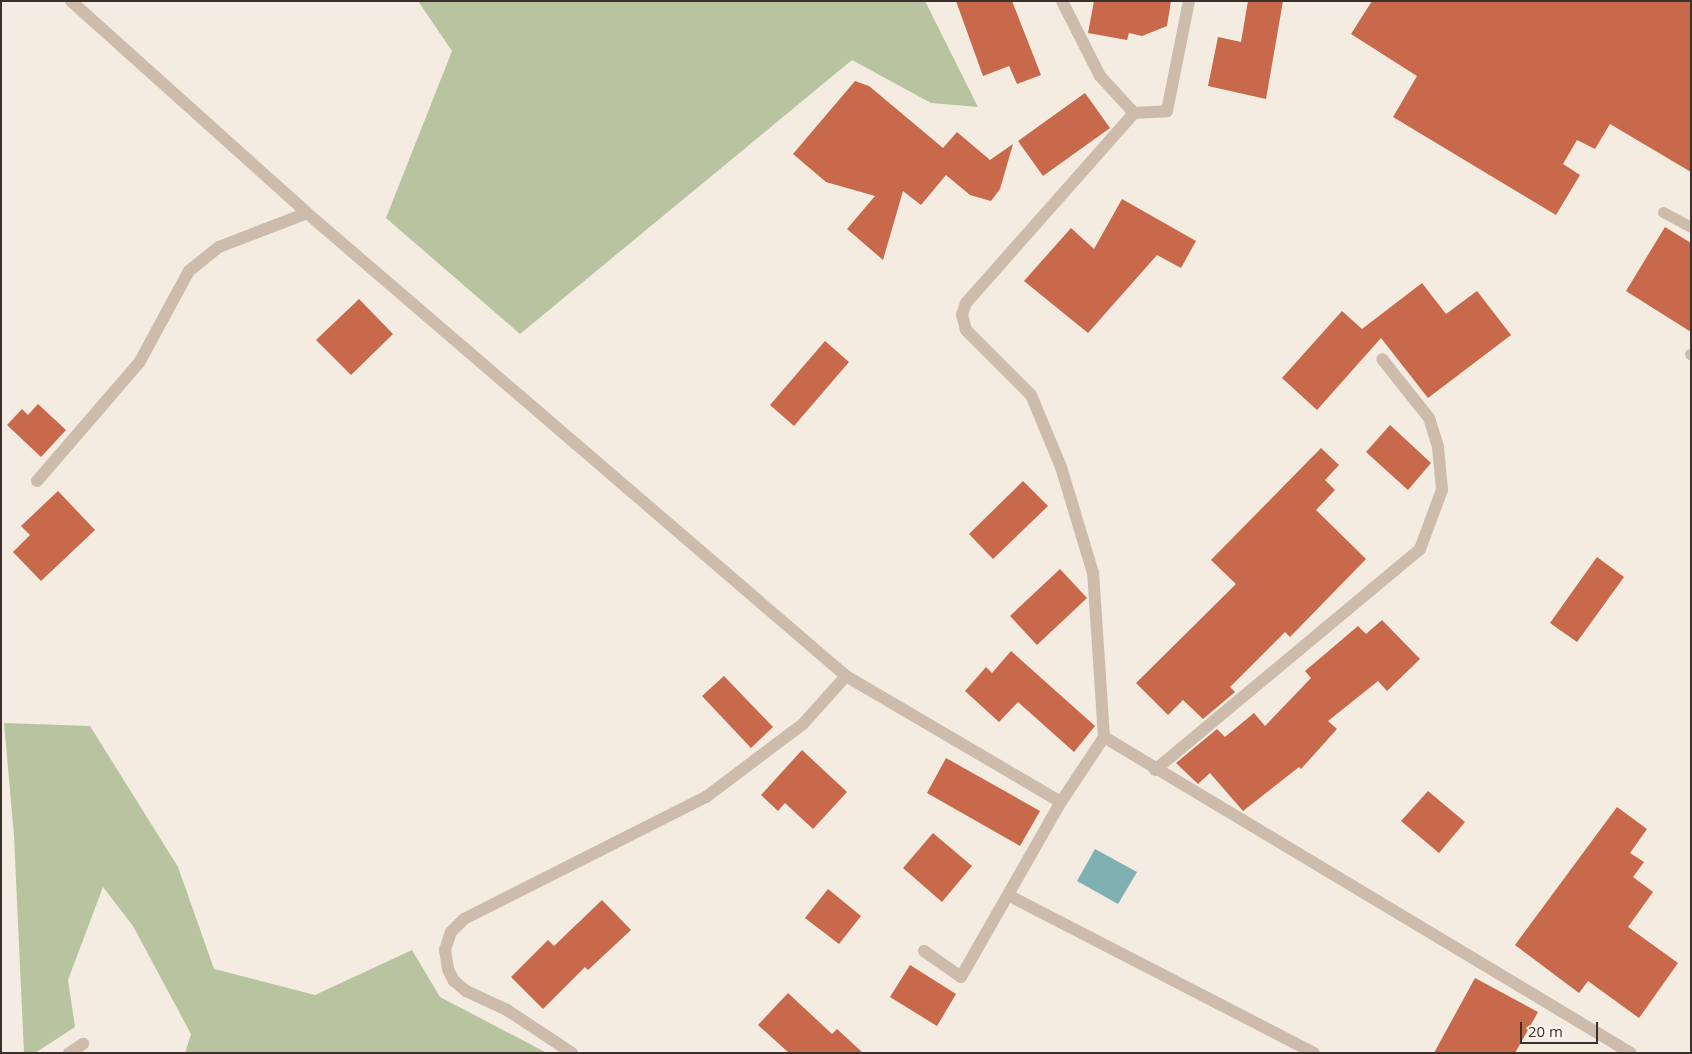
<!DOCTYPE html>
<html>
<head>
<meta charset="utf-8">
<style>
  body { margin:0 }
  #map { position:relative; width:1692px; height:1054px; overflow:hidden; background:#f4ebe1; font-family:"Open Sans",sans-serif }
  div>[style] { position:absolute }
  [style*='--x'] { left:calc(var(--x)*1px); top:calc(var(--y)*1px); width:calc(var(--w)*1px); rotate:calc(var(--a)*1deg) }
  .green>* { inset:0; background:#b8c4a0 }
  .water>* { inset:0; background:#7fb0b2 }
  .building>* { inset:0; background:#c8694b }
  .lane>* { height:11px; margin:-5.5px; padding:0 5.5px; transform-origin:5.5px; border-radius:5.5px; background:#cdbbac }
  .street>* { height:12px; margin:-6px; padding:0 6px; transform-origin:6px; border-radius:6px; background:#cdbbac }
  span { translate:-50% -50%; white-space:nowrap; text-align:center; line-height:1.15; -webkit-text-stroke:4px #fbf5ee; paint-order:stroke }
  .frame { position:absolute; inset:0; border:2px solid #3b302b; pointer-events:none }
  .scale { position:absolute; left:1520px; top:1022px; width:78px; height:22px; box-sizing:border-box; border:2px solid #3b302b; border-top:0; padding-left:6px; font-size:15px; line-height:18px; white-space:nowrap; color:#3b302b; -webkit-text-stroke:4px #fbf5ee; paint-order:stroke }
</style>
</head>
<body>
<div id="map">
  <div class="green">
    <i style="clip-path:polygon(418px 1px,925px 1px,978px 107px,931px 103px,852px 60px,520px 334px,386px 218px,452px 51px)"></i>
    <i style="clip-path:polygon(4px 723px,90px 726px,178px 867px,214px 969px,315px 995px,412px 950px,440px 997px,547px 1053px,185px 1053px,191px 1034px,133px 926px,103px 887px,68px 980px,75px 1027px,35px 1053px,24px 1053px,14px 836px)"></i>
  </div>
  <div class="water">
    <i style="clip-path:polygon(1095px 849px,1137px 872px,1118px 904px,1077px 881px)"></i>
  </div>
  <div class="building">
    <i style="clip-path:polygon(956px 1px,1012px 1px,1041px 75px,1017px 84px,1009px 66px,983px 76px)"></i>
    <i style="clip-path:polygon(1094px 1px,1171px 1px,1167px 26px,1142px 36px,1129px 33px,1127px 40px,1088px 33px)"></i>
    <i style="clip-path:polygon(1248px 1px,1283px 1px,1266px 99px,1208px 86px,1218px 37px,1241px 42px)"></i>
    <i style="clip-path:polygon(1372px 1px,1691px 1px,1691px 172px,1610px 124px,1595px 149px,1577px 140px,1563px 164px,1580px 175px,1556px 215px,1393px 117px,1417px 76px,1351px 34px)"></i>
    <i style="clip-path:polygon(855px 81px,869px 86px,943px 148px,957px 132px,990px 160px,1013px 144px,1000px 189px,991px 201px,970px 195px,946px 175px,921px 205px,903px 191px,883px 260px,847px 229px,875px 196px,826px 182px,793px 154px)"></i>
    <i style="clip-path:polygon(1085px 93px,1110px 128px,1043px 176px,1018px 141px)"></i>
    <i style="clip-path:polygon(1122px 199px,1196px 241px,1181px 268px,1157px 255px,1088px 333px,1024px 281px,1071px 228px,1094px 249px)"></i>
    <i style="clip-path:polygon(1665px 227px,1691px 243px,1691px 332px,1626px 291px)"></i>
    <i style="clip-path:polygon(1422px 283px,1446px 314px,1477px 291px,1511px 335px,1428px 398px,1381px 338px,1317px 410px,1282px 378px,1342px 311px,1362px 329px)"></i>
    <i style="clip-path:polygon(359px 299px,393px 334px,351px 375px,316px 340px)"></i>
    <i style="clip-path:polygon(825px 341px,849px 362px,794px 426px,770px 405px)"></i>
    <i style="clip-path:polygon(38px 404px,66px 430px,41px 457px,7px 425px,22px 409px,28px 415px)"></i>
    <i style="clip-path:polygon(1390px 425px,1431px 463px,1408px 490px,1366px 452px)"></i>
    <i style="clip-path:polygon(1321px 448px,1339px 465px,1325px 480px,1335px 490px,1316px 510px,1366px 559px,1290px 637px,1285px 632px,1230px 687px,1235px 692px,1203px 719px,1183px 700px,1168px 715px,1136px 683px,1236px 584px,1211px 560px)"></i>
    <i style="clip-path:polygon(1023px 481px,1048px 506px,993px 559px,969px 534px)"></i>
    <i style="clip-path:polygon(58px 491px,95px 530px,41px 581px,13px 552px,30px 535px,21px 526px)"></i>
    <i style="clip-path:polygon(1597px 557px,1624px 577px,1577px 642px,1550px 623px)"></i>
    <i style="clip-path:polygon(1060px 569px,1087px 598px,1037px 645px,1010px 616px)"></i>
    <i style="clip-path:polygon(1382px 620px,1420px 659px,1387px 691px,1378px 681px,1328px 721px,1337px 729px,1301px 769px,1299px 767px,1243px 811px,1210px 773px,1198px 784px,1176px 763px,1217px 729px,1225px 737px,1254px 713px,1265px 726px,1311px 678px,1305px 671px,1358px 626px,1366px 634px)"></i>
    <i style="clip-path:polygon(1011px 651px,1095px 726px,1074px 752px,1018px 702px,999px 722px,965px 691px,986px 667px,992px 673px)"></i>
    <i style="clip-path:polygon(724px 676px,773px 727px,751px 748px,702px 696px)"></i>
    <i style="clip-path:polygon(802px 750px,847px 792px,813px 829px,785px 803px,778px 811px,761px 795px)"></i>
    <i style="clip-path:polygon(946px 758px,1040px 811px,1020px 846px,927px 793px)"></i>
    <i style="clip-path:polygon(1428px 791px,1465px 822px,1439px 853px,1401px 821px)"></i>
    <i style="clip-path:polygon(1617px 807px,1647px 829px,1630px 853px,1644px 862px,1633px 877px,1653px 892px,1628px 927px,1678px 963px,1639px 1018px,1588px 981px,1579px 993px,1515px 945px)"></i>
    <i style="clip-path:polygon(933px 833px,972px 866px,942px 902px,903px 868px)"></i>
    <i style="clip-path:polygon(828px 889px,861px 916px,839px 944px,805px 918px)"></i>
    <i style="clip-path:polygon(602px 900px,631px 930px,588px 970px,585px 967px,543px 1009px,511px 977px,548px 940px,554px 946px)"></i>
    <i style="clip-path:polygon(910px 965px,956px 994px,937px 1026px,890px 997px)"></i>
    <i style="clip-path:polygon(1475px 978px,1538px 1012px,1515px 1053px,1434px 1053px)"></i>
    <i style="clip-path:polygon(788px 993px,832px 1034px,837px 1029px,863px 1053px,789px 1053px,758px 1025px)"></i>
  </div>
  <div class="lane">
    <i style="--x:1663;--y:212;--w:32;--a:28"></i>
    <i style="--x:1690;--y:354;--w:1;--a:0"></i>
  </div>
  <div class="street">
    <i style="--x:71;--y:1;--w:317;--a:41.9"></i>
    <i style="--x:307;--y:213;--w:711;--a:40.66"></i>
    <i style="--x:846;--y:676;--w:249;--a:30.4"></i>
    <i style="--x:1062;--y:1;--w:84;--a:63.1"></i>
    <i style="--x:1100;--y:76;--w:50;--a:47.4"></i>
    <i style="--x:1134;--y:113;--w:33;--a:-3"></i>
    <i style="--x:1167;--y:111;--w:112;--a:-78.7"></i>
    <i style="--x:37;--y:481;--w:156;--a:-49.2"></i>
    <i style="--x:139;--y:363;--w:105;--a:-61.5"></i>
    <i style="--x:189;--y:271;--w:38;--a:-39"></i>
    <i style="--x:219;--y:247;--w:94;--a:-21.1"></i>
    <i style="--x:1104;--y:737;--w:614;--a:30.95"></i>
    <i style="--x:1155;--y:770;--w:345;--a:-39.8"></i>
    <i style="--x:1420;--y:549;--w:63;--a:-69.6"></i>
    <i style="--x:1442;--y:490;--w:43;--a:-95.3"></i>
    <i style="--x:1438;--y:447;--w:30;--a:-107"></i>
    <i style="--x:1429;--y:418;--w:75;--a:-128.5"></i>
    <i style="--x:1008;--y:895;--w:344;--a:27.3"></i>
    <i style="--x:924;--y:951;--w:45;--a:35.1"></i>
    <i style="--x:961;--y:977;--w:202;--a:-60.3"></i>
    <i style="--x:1061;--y:802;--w:78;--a:-56.5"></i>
    <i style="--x:1104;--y:737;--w:164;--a:-93.8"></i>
    <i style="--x:1093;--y:573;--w:111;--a:-106.8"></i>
    <i style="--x:1061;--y:467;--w:78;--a:-112.6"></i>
    <i style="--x:1031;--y:395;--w:92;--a:-135"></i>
    <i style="--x:966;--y:330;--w:16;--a:-105"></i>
    <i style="--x:962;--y:315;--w:13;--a:-72"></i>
    <i style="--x:966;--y:303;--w:254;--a:-48.5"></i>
    <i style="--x:69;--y:1053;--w:17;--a:-33"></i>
    <i style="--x:572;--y:1053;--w:78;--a:-146.5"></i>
    <i style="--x:507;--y:1010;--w:45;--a:-155.1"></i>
    <i style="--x:466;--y:991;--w:16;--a:-140"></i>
    <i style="--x:454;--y:981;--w:13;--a:-117"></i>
    <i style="--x:448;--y:969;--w:19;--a:-99"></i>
    <i style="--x:445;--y:950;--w:19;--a:-72"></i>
    <i style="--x:451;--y:932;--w:18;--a:-45"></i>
    <i style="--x:464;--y:919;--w:271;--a:-26.8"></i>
    <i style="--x:706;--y:797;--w:121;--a:-37"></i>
    <i style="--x:803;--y:724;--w:64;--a:-48.1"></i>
  </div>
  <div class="frame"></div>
  <div class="scale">20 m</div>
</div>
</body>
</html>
